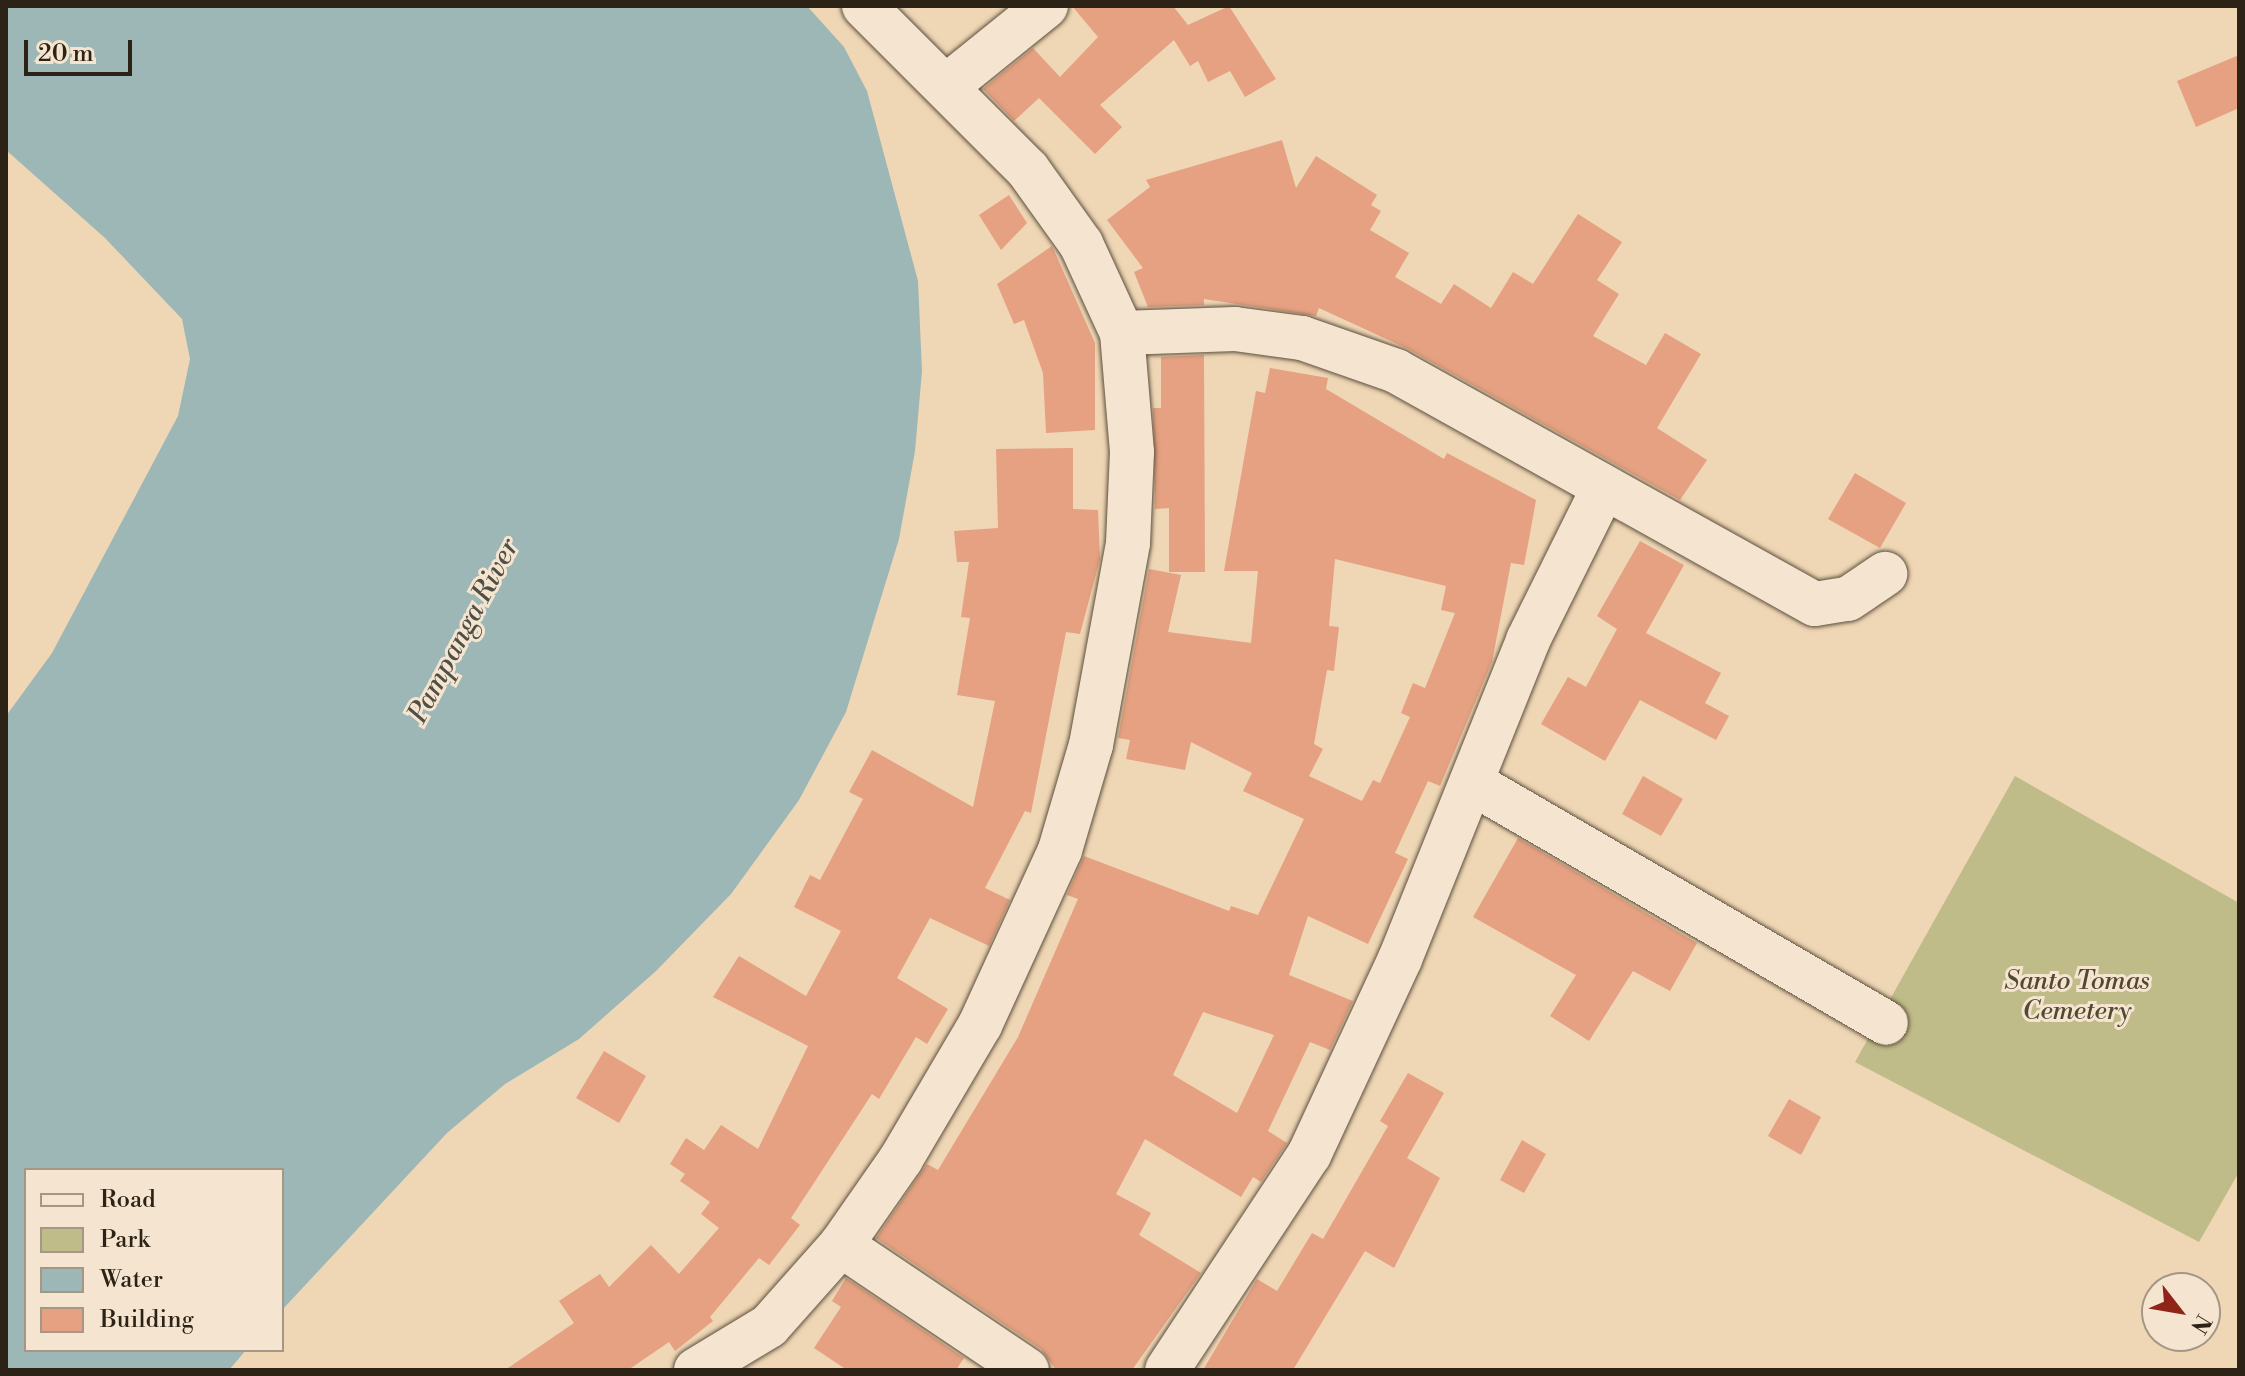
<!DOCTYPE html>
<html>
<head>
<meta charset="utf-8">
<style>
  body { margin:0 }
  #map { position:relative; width:2245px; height:1376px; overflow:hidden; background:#efd6b5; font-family:"Libre Bodoni",serif }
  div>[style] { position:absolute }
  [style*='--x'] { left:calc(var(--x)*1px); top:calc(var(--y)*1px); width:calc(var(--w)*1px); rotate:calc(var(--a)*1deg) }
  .green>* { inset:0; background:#bfbc89 }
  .water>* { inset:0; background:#9cb7b5 }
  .building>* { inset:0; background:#e5a181 }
  .roads { filter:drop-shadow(0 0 2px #5d503e) drop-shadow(0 0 2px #5d503e) }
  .minor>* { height:44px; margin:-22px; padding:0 22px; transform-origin:22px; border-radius:22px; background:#f5e4cf }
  span { translate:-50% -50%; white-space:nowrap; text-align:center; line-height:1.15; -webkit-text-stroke:6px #f5e4cf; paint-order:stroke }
  .park-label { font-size:26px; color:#514933; font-style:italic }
  .water-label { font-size:28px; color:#4e4f46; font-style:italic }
  .frame { position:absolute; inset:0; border:8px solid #2c2316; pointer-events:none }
  .legend { position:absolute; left:24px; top:1168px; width:260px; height:184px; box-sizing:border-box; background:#f5e4cf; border:2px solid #a59785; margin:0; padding:10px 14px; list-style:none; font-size:24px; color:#2c2316 }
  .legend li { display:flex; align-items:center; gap:16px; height:40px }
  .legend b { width:40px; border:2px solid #a59785 }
  .north { position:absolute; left:2141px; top:1272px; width:80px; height:80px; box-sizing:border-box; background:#f5e4cf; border:2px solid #a59785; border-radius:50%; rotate:121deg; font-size:22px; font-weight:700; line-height:32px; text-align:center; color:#2c2316 }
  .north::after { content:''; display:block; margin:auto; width:28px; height:36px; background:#8f2418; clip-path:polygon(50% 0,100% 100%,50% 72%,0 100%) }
  .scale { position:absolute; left:24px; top:40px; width:108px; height:36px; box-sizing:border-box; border:4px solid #2c2316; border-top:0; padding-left:10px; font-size:24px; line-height:28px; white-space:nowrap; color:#2c2316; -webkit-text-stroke:6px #f5e4cf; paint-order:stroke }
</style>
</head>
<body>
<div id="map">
  <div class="green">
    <i style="clip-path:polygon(2015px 776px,2239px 903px,2239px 1172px,2199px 1242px,1855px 1062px)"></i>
  </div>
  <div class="water">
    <i style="clip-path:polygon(6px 6px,807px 6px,844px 47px,867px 91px,918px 281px,922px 371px,915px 451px,899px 539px,846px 712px,799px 800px,731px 894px,656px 971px,579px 1039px,505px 1084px,447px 1133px,282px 1310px,282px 1170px,26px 1170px,26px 1350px,246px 1350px,229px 1370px,6px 1370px,6px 716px,52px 653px,178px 416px,190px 359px,182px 319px,105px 238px,6px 150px)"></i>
  </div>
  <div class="building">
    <i style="clip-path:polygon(1072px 6px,1173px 6px,1188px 25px,1229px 6px,1276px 79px,1245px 97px,1230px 71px,1208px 82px,1198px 61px,1190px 66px,1174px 40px,1100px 105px,1122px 127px,1095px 154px,1039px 98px,1014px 121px,983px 89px,1033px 48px,1060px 77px,1098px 37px)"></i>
    <i style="clip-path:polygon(2239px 55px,2239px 108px,2196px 127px,2177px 81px)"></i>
    <i style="clip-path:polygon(1282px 140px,1296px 188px,1316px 156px,1377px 195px,1371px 205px,1381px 211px,1370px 230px,1409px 253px,1395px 277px,1441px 304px,1454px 284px,1491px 308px,1513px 272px,1533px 284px,1578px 214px,1622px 242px,1597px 280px,1619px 294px,1593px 336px,1646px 365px,1665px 333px,1701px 354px,1657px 428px,1707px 460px,1680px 500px,1408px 349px,1319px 308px,1316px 316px,1204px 299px,1204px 305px,1148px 307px,1134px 272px,1143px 268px,1107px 220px,1150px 187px,1146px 180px)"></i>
    <i style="clip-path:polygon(1009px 195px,1027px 223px,1001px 250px,979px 215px)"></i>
    <i style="clip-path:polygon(1052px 246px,1095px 343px,1095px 430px,1046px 433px,1043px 373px,1024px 320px,1014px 324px,997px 284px)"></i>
    <i style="clip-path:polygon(1204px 355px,1205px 572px,1169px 572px,1169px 508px,1155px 509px,1153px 408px,1161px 408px,1161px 357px)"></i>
    <i style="clip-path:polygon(evenodd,1270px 368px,1328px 378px,1326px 389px,1444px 459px,1447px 453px,1536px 500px,1529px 539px,1524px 565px,1511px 563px,1492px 662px,1440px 786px,1428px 781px,1395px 853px,1408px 859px,1368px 944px,1308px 916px,1289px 975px,1353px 1001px,1330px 1050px,1310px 1042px,1268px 1131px,1287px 1143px,1261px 1182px,1253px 1177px,1241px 1197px,1145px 1139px,1116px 1194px,1151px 1213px,1139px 1235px,1201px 1273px,1132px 1370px,1056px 1370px,1041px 1349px,876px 1238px,927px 1164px,938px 1170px,1018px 1037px,1078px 899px,1067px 895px,1084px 856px,1229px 911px,1231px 906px,1258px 915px,1304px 819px,1243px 791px,1252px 773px,1191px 742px,1185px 770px,1126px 759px,1130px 740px,1118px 738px,1149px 569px,1181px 575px,1168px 632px,1251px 643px,1258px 571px,1224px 571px,1256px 391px,1265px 393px,1270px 368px,1335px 559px,1446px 586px,1441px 610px,1455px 613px,1425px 688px,1413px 683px,1401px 713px,1410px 717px,1380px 783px,1373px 780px,1362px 801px,1309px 776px,1323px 749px,1314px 744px,1327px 670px,1334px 671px,1339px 627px,1329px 626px,1335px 559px,1270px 368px,1203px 1012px,1274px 1035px,1237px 1113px,1173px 1075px,1203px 1012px)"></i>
    <i style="clip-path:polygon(1073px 448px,1073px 509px,1098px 510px,1100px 559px,1080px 634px,1066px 632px,1031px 813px,1025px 811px,985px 888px,1010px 900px,989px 946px,930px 918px,897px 978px,948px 1009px,927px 1044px,916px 1037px,879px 1099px,872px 1094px,791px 1218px,800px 1225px,769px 1265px,759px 1258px,710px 1317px,713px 1321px,675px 1351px,669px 1342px,628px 1370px,505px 1370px,574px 1323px,559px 1301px,600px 1274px,609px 1287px,651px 1245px,679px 1274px,719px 1228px,701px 1214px,710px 1202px,680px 1181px,685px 1174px,670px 1164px,686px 1138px,704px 1150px,721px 1125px,758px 1149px,808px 1046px,713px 997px,739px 956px,806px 996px,841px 931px,794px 907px,810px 875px,820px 880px,863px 799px,849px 792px,872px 750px,973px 807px,995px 701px,957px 695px,970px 618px,961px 617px,969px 562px,957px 562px,954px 531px,998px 528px,996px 449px)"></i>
    <i style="clip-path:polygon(1855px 473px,1906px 503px,1880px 548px,1828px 519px)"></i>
    <i style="clip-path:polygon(1640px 541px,1684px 565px,1646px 633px,1721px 673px,1705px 703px,1729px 716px,1716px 740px,1640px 700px,1605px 761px,1541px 724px,1568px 677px,1586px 687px,1617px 629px,1597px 616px)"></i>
    <i style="clip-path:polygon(1643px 776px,1683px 799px,1661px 836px,1622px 814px)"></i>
    <i style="clip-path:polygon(1518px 838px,1697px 943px,1670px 991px,1633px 971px,1589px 1041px,1550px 1016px,1576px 975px,1473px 917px)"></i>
    <i style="clip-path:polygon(604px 1051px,646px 1076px,619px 1123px,576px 1098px)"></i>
    <i style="clip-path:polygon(1408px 1073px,1444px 1093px,1407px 1158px,1440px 1178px,1394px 1268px,1365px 1251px,1293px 1370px,1203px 1370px,1257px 1279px,1277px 1291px,1312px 1233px,1323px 1239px,1388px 1126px,1380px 1121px)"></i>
    <i style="clip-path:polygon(1789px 1099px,1821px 1117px,1801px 1155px,1768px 1136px)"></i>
    <i style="clip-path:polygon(1522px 1140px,1546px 1154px,1524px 1193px,1500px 1180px)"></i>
    <i style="clip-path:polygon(846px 1278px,964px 1358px,956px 1370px,847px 1370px,814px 1348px,841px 1307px,832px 1301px)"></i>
  </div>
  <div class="roads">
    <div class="minor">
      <i style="--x:948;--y:85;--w:126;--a:-38.9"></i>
      <i style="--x:1122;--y:333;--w:113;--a:-2"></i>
      <i style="--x:1235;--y:329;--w:68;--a:7.7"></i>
      <i style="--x:1302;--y:338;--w:100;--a:19.3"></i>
      <i style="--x:1396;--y:371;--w:479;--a:29.1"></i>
      <i style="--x:1815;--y:604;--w:33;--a:-9"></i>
      <i style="--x:1848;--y:599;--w:45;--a:-34"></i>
      <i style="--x:1474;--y:784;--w:476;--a:30.1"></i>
      <i style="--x:841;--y:1245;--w:224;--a:33.9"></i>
      <i style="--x:696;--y:1370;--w:85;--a:-31.1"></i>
      <i style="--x:769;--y:1326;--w:108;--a:-48.4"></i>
      <i style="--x:841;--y:1245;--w:105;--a:-55.1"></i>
      <i style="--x:901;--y:1159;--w:156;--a:-59.5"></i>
      <i style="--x:980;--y:1025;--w:192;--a:-65.4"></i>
      <i style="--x:1060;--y:850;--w:109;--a:-73.6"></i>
      <i style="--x:1091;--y:745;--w:205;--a:-79.6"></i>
      <i style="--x:1128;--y:543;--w:91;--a:-87.5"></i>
      <i style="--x:1132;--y:452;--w:119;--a:-94.8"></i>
      <i style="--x:1122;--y:333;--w:98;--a:-114.7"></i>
      <i style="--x:1081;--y:244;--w:91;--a:-125.6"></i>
      <i style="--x:1028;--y:170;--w:232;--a:-135"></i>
      <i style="--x:1167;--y:1370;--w:258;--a:-56.6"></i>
      <i style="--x:1309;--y:1155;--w:216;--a:-65.1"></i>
      <i style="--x:1400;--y:959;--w:344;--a:-68.1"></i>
      <i style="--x:1528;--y:640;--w:166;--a:-63.6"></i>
    </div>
  </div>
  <div class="park-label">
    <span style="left:2077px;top:997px">Santo Tomas<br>Cemetery</span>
  </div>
  <div class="water-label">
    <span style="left:464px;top:631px;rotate:-62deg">Pampanga River</span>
  </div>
  <div class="frame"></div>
  <ul class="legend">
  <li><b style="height:10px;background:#f5e4cf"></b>Road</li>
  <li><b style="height:22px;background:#bfbc89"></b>Park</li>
  <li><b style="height:22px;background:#9cb7b5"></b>Water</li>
  <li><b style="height:22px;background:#e5a181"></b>Building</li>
  </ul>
  <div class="north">N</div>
  <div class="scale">20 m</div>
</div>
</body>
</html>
